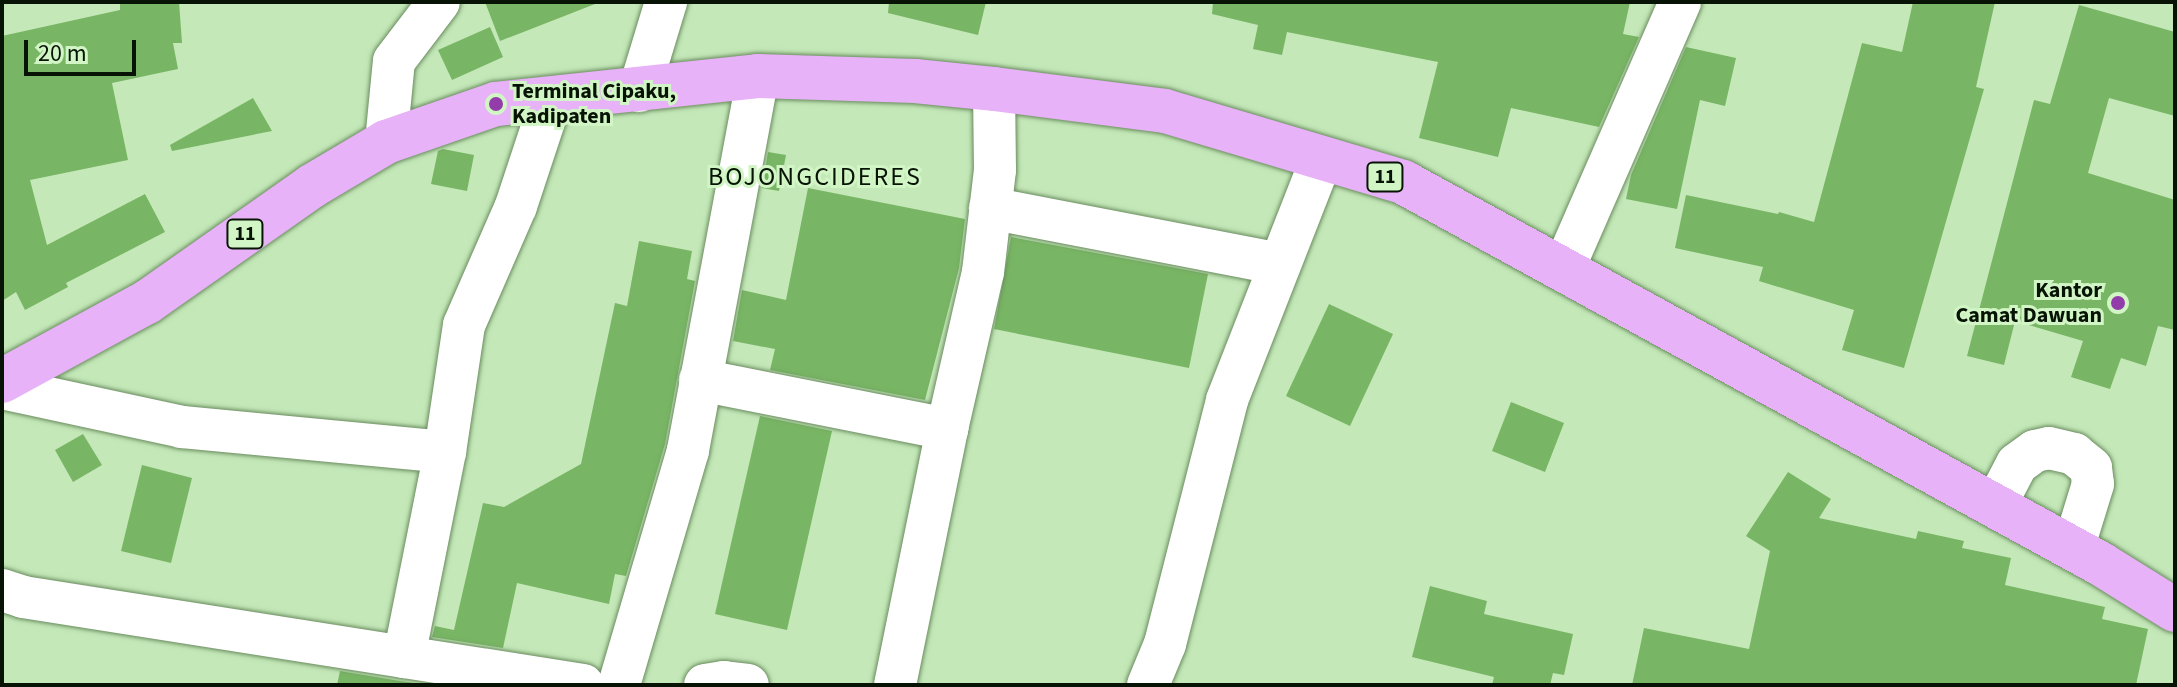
<!DOCTYPE html>
<html>
<head>
<meta charset="utf-8">
<style>
  body { margin:0 }
  #map { position:relative; width:2177px; height:687px; overflow:hidden; background:#c4e8b8; font-family:"Source Sans 3",sans-serif }
  div>[style] { position:absolute }
  [style*='--x'] { left:calc(var(--x)*1px); top:calc(var(--y)*1px); width:calc(var(--w)*1px); rotate:calc(var(--a)*1deg) }
  .building>* { inset:0; background:#78b564 }
  .roads { filter:drop-shadow(0 0 2px #6a8c5f) drop-shadow(0 0 2px #6a8c5f) }
  .minor>* { height:42px; margin:-21px; padding:0 21px; transform-origin:21px; border-radius:21px; background:#fff }
  .highway>* { height:44px; margin:-22px; padding:0 22px; transform-origin:22px; border-radius:22px; background:#e7b2f7 }
  .dots>* { width:22px; height:22px; translate:-50% -50%; box-sizing:border-box; border:4px solid #d1f5c5; border-radius:50% }
  span { translate:-50% -50%; white-space:nowrap; text-align:center; line-height:1.15; -webkit-text-stroke:6px #d1f5c5; paint-order:stroke }
  .shield-label span { padding:2px 6px; background:#d1f5c5; border:2px solid; border-radius:6px; -webkit-text-stroke-width:0 }
  .shield-label { font-size:20px; color:#071304; font-weight:700 }
  .poi-label { font-size:22px; color:#071304; font-weight:700 }
  .left { translate:0 -50%; text-align:left }
  .right { translate:-100% -50%; text-align:right }
  .quarter-label { font-size:26px; color:#071304; letter-spacing:2px }
  .frame { position:absolute; inset:0; border:4px solid #071304; pointer-events:none }
  .scale { position:absolute; left:24px; top:40px; width:112px; height:36px; box-sizing:border-box; border:4px solid #071304; border-top:0; padding-left:10px; font-size:24px; line-height:28px; white-space:nowrap; color:#071304; -webkit-text-stroke:6px #d1f5c5; paint-order:stroke }
</style>
</head>
<body>
<div id="map">
  <div class="building">
    <i style="clip-path:polygon(120px 2px,179px 2px,182px 43px,173px 43px,178px 69px,112px 83px,128px 160px,30px 180px,47px 245px,145px 194px,165px 232px,66px 283px,68px 287px,25px 310px,16px 292px,2px 301px,2px 36px,120px 10px)"></i>
    <i style="clip-path:polygon(485px 2px,594px 2px,595px 4px,500px 41px)"></i>
    <i style="clip-path:polygon(889px 2px,986px 2px,978px 35px,888px 13px)"></i>
    <i style="clip-path:polygon(1213px 2px,1630px 2px,1623px 34px,1639px 37px,1599px 127px,1511px 108px,1498px 157px,1419px 138px,1438px 62px,1287px 32px,1282px 55px,1253px 49px,1258px 25px,1212px 14px)"></i>
    <i style="clip-path:polygon(1913px 2px,1995px 2px,1976px 87px,1984px 89px,1904px 368px,1842px 350px,1854px 310px,1759px 281px,1763px 267px,1675px 248px,1686px 195px,1778px 214px,1779px 212px,1814px 222px,1862px 43px,1902px 52px)"></i>
    <i style="clip-path:polygon(2079px 5px,2175px 32px,2175px 116px,2109px 98px,2088px 173px,2175px 200px,2175px 330px,2158px 326px,2146px 366px,2121px 358px,2110px 389px,2071px 377px,2083px 341px,2015px 321px,2004px 365px,1967px 356px,2034px 100px,2050px 104px)"></i>
    <i style="clip-path:polygon(490px 27px,503px 57px,452px 80px,438px 50px)"></i>
    <i style="clip-path:polygon(1686px 47px,1736px 58px,1725px 106px,1700px 100px,1677px 209px,1626px 199px,1631px 175px)"></i>
    <i style="clip-path:polygon(253px 98px,272px 131px,172px 151px,170px 145px)"></i>
    <i style="clip-path:polygon(443px 149px,474px 155px,467px 191px,431px 184px,438px 151px)"></i>
    <i style="clip-path:polygon(768px 152px,786px 155px,779px 191px,762px 188px)"></i>
    <i style="clip-path:polygon(808px 188px,965px 219px,959px 268px,925px 400px,770px 370px,775px 349px,733px 341px,742px 290px,786px 300px)"></i>
    <i style="clip-path:polygon(1011px 237px,1208px 274px,1189px 368px,994px 329px)"></i>
    <i style="clip-path:polygon(639px 241px,692px 251px,687px 279px,695px 281px,665px 444px,626px 576px,615px 574px,609px 604px,517px 583px,503px 648px,432px 637px,435px 626px,454px 630px,483px 503px,504px 507px,581px 464px,615px 303px,627px 306px)"></i>
    <i style="clip-path:polygon(1329px 304px,1393px 334px,1350px 426px,1286px 396px)"></i>
    <i style="clip-path:polygon(1511px 402px,1564px 423px,1545px 472px,1492px 451px)"></i>
    <i style="clip-path:polygon(760px 416px,832px 431px,787px 630px,715px 614px)"></i>
    <i style="clip-path:polygon(83px 434px,102px 465px,73px 482px,55px 450px)"></i>
    <i style="clip-path:polygon(142px 465px,192px 478px,171px 563px,121px 551px)"></i>
    <i style="clip-path:polygon(1788px 472px,1831px 499px,1819px 518px,1916px 539px,1918px 531px,1964px 541px,1962px 548px,2011px 558px,2005px 585px,2105px 607px,2102px 619px,2148px 629px,2136px 685px,1632px 685px,1644px 628px,1749px 649px,1770px 551px,1746px 536px)"></i>
    <i style="clip-path:polygon(1430px 586px,1487px 601px,1484px 614px,1573px 634px,1564px 675px,1553px 673px,1550px 685px,1492px 685px,1494px 677px,1412px 657px)"></i>
    <i style="clip-path:polygon(340px 671px,400px 681px,428px 685px,337px 685px)"></i>
  </div>
  <div class="roads">
    <div class="minor">
      <i style="--x:639;--y:91;--w:93;--a:-73.1"></i>
      <i style="--x:386;--y:142;--w:81;--a:-84.4"></i>
      <i style="--x:394;--y:61;--w:74;--a:-52.7"></i>
      <i style="--x:990;--y:208;--w:295;--a:10.9"></i>
      <i style="--x:1563;--y:270;--w:292;--a:-66.4"></i>
      <i style="--x:700;--y:380;--w:252;--a:11.2"></i>
      <i style="--x:2;--y:388;--w:184;--a:12.2"></i>
      <i style="--x:182;--y:427;--w:264;--a:5.4"></i>
      <i style="--x:445;--y:452;--w:128;--a:-81.5"></i>
      <i style="--x:464;--y:325;--w:130;--a:-66.4"></i>
      <i style="--x:516;--y:206;--w:112;--a:-71.7"></i>
      <i style="--x:1995;--y:506;--w:47;--a:-62.4"></i>
      <i style="--x:2017;--y:464;--w:22;--a:-36"></i>
      <i style="--x:2035;--y:451;--w:14;--a:-12"></i>
      <i style="--x:2049;--y:448;--w:26;--a:13"></i>
      <i style="--x:2074;--y:454;--w:22;--a:39"></i>
      <i style="--x:2091;--y:468;--w:16;--a:83"></i>
      <i style="--x:2093;--y:484;--w:68;--a:107.1"></i>
      <i style="--x:2;--y:590;--w:22;--a:18"></i>
      <i style="--x:23;--y:597;--w:567;--a:8.93"></i>
      <i style="--x:404;--y:657;--w:209;--a:-78.7"></i>
      <i style="--x:619;--y:685;--w:245;--a:-73.6"></i>
      <i style="--x:688;--y:450;--w:380;--a:-79.4"></i>
      <i style="--x:705;--y:685;--w:19;--a:-9"></i>
      <i style="--x:724;--y:682;--w:24;--a:7"></i>
      <i style="--x:895;--y:685;--w:261;--a:-78.5"></i>
      <i style="--x:947;--y:429;--w:161;--a:-77.1"></i>
      <i style="--x:983;--y:272;--w:103;--a:-83.3"></i>
      <i style="--x:995;--y:170;--w:81;--a:-90.7"></i>
      <i style="--x:1148;--y:685;--w:44;--a:-67.5"></i>
      <i style="--x:1165;--y:644;--w:252;--a:-75.7"></i>
      <i style="--x:1227;--y:400;--w:260;--a:-68.6"></i>
    </div>
    <div class="highway">
      <i style="--x:2;--y:381;--w:165;--a:-28.6"></i>
      <i style="--x:147;--y:302;--w:202;--a:-35.1"></i>
      <i style="--x:312;--y:186;--w:86;--a:-30.7"></i>
      <i style="--x:386;--y:142;--w:116;--a:-19.1"></i>
      <i style="--x:496;--y:104;--w:263;--a:-6.1"></i>
      <i style="--x:758;--y:76;--w:157;--a:1.8"></i>
      <i style="--x:915;--y:81;--w:79;--a:5.8"></i>
      <i style="--x:994;--y:89;--w:172;--a:7.3"></i>
      <i style="--x:1165;--y:111;--w:248;--a:16.6"></i>
      <i style="--x:1403;--y:182;--w:796;--a:28.69"></i>
      <i style="--x:2101;--y:564;--w:87;--a:31.9"></i>
    </div>
  </div>
  <div class="dots">
    <i style="left:496px;top:104px;background:#923daa"></i>
    <i style="left:2118px;top:303px;background:#923daa"></i>
  </div>
  <div class="shield-label">
    <span style="left:1385px;top:177px">11</span>
    <span style="left:245px;top:234px">11</span>
  </div>
  <div class="poi-label">
    <span class="left" style="left:512px;top:104px">Terminal Cipaku,<br>Kadipaten</span>
    <span class="right" style="left:2102px;top:303px">Kantor<br>Camat Dawuan</span>
  </div>
  <div class="quarter-label">
    <span style="left:815px;top:177px">BOJONGCIDERES</span>
  </div>
  <div class="frame"></div>
  <div class="scale">20 m</div>
</div>
</body>
</html>
